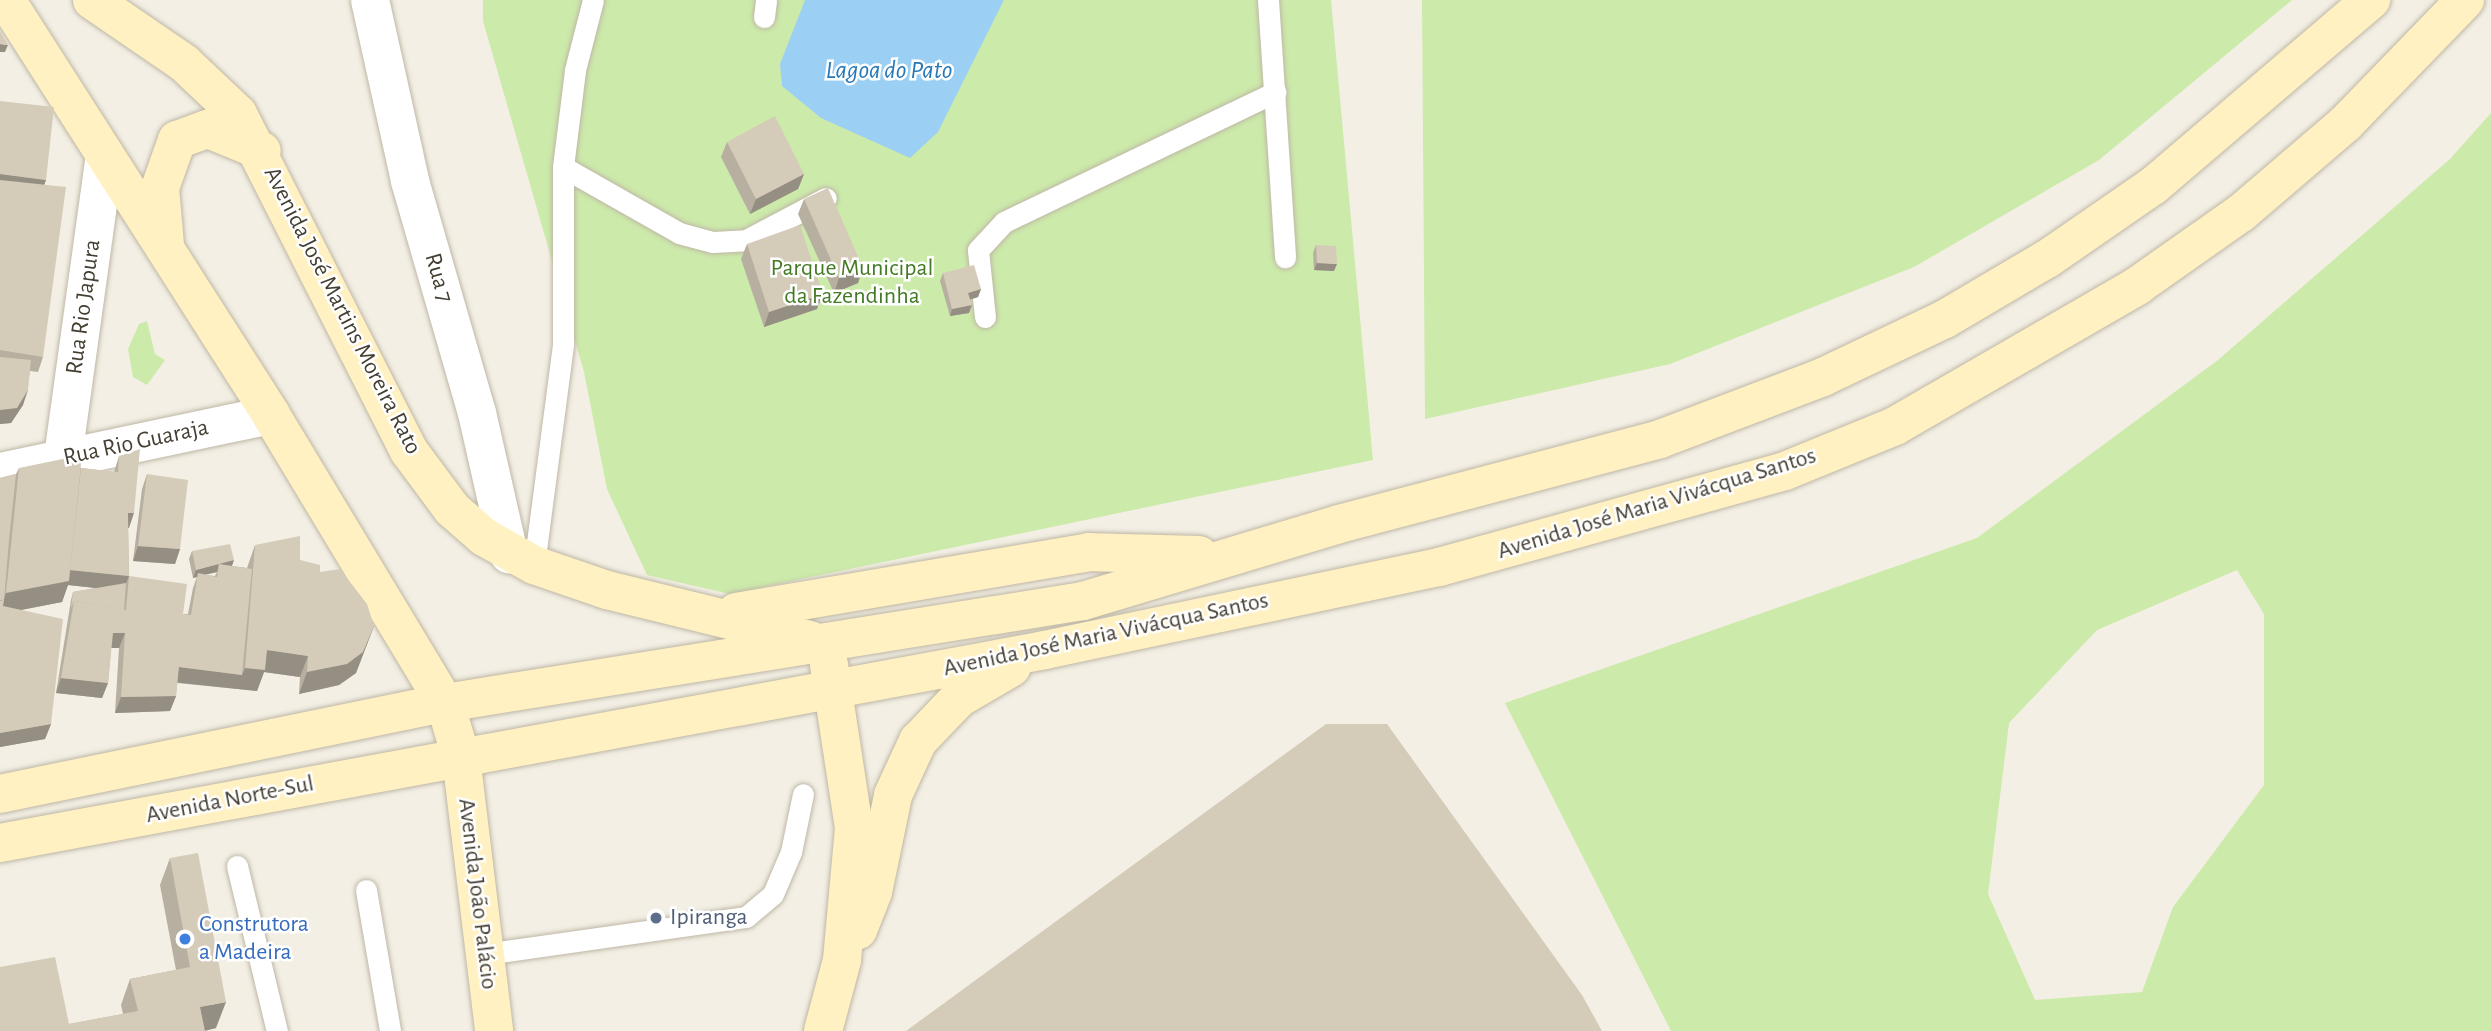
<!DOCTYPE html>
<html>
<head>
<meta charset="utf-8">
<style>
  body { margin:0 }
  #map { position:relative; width:2491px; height:1031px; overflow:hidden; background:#f3efe4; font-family:"Alegreya Sans",sans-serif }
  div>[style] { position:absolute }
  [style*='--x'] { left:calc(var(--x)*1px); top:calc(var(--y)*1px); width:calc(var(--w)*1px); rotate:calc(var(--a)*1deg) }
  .green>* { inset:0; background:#cceaaa }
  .water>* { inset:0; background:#9ccff4 }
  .roads { filter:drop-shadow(0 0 2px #bfb7a6) drop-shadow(0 0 2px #bfb7a6) }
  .lane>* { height:21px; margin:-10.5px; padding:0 10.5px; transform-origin:10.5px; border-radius:10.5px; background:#fff }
  .street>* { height:38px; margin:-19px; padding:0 19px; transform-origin:19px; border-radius:19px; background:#fff }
  .secondary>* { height:38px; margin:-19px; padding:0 19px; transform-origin:19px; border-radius:19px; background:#fff1c2 }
  .wall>* { inset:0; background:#b7af9f }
  .shaded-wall>* { inset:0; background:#958e82 }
  .building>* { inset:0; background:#d5cbb9 }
  .dots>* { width:19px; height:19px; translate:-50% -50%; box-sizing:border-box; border:4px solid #fff; border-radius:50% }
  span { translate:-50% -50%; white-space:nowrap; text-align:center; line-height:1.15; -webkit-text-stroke:5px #fff; paint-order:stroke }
  .park-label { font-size:24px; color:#437a24 }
  .street-label { font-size:24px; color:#453f33 }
  .service-label { font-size:24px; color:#4e5e75 }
  .left { translate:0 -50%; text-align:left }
  .shop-label { font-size:24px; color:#366cbe }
  .water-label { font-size:26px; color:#2778b7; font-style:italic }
</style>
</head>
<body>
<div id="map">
  <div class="green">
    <i style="clip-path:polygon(483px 0,1331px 0,1373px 460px,730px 594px,647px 575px,607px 489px,584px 372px,483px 21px)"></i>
    <i style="clip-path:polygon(1422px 0,2292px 0,2099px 160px,1914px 267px,1670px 364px,1425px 419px)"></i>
    <i style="clip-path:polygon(evenodd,2491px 113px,2491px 1031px,1671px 1031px,1505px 703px,1977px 538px,2218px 360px,2450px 159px,2491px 113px,2237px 570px,2264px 614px,2264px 785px,2173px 907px,2142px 992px,2035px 1000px,1988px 894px,2009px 723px,2097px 630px,2237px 570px)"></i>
    <i style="clip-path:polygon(147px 321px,155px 354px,165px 360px,147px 385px,133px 377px,128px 349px,139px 324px)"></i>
  </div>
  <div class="water">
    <i style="clip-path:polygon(805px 0,1004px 0,938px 132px,910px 158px,821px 118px,782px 86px,780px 64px)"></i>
  </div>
  <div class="roads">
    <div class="lane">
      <i style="--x:1268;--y:0;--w:258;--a:86.2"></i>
      <i style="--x:764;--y:17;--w:17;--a:-83"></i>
      <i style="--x:563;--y:167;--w:133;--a:29.6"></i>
      <i style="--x:679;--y:233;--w:35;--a:15"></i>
      <i style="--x:713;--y:242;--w:33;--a:-3"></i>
      <i style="--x:746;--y:240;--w:90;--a:-27.7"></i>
      <i style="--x:985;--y:317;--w:67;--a:-96"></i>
      <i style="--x:978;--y:250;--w:38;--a:-47"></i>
      <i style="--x:1004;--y:222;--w:301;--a:-25.6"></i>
      <i style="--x:534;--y:565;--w:223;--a:-82.5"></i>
      <i style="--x:563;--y:344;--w:177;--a:-90"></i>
      <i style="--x:563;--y:167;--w:98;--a:-82.9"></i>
      <i style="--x:575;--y:70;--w:72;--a:-75.6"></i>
      <i style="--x:237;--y:866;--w:170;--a:76.4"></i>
      <i style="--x:366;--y:890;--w:143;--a:80.3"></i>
      <i style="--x:485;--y:954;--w:264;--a:-8.1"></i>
      <i style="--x:746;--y:917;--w:35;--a:-40"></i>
      <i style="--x:773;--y:894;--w:46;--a:-66.8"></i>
      <i style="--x:791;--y:852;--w:59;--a:-78.3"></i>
    </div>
    <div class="street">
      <i style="--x:370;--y:0;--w:185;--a:77.5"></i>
      <i style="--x:410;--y:181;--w:241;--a:73.9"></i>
      <i style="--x:477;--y:413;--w:145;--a:77.2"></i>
      <i style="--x:63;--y:457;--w:304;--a:-82.1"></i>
      <i style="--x:0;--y:472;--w:277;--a:-11.9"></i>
    </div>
    <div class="secondary">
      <i style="--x:6;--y:0;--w:492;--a:57.4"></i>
      <i style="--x:271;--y:415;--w:336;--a:58.9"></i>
      <i style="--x:445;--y:703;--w:56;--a:73.5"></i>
      <i style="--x:461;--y:757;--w:276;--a:83.1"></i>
      <i style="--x:92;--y:0;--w:112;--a:34.4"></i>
      <i style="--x:184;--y:63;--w:74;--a:43.4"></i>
      <i style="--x:238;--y:114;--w:378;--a:63.1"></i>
      <i style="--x:409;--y:451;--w:72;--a:53.4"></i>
      <i style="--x:452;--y:509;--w:43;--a:41.2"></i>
      <i style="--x:484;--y:537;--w:57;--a:29.2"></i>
      <i style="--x:534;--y:565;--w:77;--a:18.9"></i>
      <i style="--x:607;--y:590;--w:209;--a:13.8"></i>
      <i style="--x:165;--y:245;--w:57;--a:-95"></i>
      <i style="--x:160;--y:188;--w:51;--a:-70.5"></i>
      <i style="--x:177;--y:140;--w:33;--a:-20"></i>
      <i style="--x:208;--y:129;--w:58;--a:22.2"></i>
      <i style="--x:736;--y:612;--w:358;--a:-9.6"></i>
      <i style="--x:1089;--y:552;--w:110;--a:1.6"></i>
      <i style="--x:0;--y:794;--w:454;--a:-11.6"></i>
      <i style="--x:445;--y:703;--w:646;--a:-9.08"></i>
      <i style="--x:1083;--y:601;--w:267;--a:-16.7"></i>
      <i style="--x:1339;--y:524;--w:332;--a:-14.8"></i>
      <i style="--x:1660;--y:439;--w:174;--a:-20.8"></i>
      <i style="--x:1823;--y:377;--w:135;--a:-25.4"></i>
      <i style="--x:1945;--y:319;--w:118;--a:-30.5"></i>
      <i style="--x:2047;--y:259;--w:129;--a:-34.6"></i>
      <i style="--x:2153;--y:186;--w:287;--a:-40.5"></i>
      <i style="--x:0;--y:843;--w:1063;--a:-10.46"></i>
      <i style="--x:1045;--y:650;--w:403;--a:-11.9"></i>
      <i style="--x:1439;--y:567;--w:359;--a:-15.5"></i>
      <i style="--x:1785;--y:471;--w:119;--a:-22.2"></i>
      <i style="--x:1895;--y:426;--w:280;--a:-30"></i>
      <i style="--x:2137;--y:286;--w:127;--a:-35.1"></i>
      <i style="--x:2241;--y:213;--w:138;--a:-40.6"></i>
      <i style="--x:2346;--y:123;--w:171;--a:-45.9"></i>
      <i style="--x:858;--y:930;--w:41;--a:-68.5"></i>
      <i style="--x:873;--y:892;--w:99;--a:-78.3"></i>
      <i style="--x:893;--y:795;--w:60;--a:-65.2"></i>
      <i style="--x:918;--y:741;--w:59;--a:-46.4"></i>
      <i style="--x:959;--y:698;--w:61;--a:-30.3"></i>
      <i style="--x:823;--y:1031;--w:73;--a:-75"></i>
      <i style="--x:842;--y:960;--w:133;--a:-84.8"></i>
      <i style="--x:854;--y:828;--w:166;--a:-98.7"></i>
    </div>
  </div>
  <div class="wall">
    <i style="clip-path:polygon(0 101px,46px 180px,44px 185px,43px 357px,38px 372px,30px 371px,23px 405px,11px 423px,0 424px)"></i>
    <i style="clip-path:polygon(727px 142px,804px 174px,798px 189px,750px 214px,721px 157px)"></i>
    <i style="clip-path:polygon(804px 199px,863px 268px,858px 283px,834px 293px,798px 214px)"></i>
    <i style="clip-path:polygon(747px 244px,817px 309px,764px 327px,741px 259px)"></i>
    <i style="clip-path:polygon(1316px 245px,1334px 271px,1314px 270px,1313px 253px)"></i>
    <i style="clip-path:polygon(943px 273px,981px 289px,978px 297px,970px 300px,972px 305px,969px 313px,950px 316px,940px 281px)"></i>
    <i style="clip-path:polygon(evenodd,119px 456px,129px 528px,128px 528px,129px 576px,183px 614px,188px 614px,193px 588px,197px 577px,193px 578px,189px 559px,192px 551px,234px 560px,232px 566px,247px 568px,255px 545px,300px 560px,320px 572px,374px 626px,356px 673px,339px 685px,299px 694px,300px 677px,264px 672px,257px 691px,177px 683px,176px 696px,170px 711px,115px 713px,119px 648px,111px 648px,108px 683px,102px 698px,56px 693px,71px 600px,73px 592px,96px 588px,68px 585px,62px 602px,21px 610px,51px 724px,45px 739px,0 747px,0 478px,16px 474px,19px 468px,81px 468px,114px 472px,119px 456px,217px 572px,215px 576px,205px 575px,217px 572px)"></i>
    <i style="clip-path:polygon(147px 474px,180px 549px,175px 564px,133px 561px,142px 489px)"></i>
    <i style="clip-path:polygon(170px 858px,216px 1028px,205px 1031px,69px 1024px,123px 1014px,121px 1005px,130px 979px,176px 970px,160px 885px)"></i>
  </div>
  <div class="shaded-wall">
    <i style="clip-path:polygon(0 44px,8px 45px,5px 52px,0 52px)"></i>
    <i style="clip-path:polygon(0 174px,46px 180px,38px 201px,0 196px)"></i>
    <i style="clip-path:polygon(804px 174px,798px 189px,750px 214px,756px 199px)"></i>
    <i style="clip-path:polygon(1317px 263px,1337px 264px,1334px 271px,1314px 270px)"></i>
    <i style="clip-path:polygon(863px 268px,858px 283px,834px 293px,839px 278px)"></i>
    <i style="clip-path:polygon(981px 289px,978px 297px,965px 301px,968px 293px)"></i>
    <i style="clip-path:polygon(823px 294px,817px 309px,764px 327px,769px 312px)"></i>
    <i style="clip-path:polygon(972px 305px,969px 313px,950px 316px,952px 309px)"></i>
    <i style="clip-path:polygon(28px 390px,23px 405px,11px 423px,0 424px,0 410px)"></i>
    <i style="clip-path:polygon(128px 513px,134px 513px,129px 528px,122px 528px)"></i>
    <i style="clip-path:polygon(138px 546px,180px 549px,175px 564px,133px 561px)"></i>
    <i style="clip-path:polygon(234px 560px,231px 568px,219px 564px,217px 572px,198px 576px,198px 573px,197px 577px,193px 578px,196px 570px)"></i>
    <i style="clip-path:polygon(69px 570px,129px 576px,123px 591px,68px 585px,62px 602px,0 614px,0 611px,6px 593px)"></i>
    <i style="clip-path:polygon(374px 626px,356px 673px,339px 685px,299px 694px,307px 672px)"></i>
    <i style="clip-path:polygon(113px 633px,125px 633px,119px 648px,107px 648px)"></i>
    <i style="clip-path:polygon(267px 650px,308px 656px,300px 677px,264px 672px,257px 691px,173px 682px,179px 667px,242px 675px,245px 668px)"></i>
    <i style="clip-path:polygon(61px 678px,108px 683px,102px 698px,56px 693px)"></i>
    <i style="clip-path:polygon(176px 696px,170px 711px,115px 713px,121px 697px)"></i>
    <i style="clip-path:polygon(51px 724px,45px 739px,0 747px,0 733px)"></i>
    <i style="clip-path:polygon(226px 1002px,216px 1028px,203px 1031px,200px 1007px)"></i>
  </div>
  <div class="building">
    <i style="clip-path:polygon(0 31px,8px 45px,0 44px)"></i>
    <i style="clip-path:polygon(0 101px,54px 107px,46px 180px,0 174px)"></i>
    <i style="clip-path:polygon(775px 116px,804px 174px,756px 199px,727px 142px)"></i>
    <i style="clip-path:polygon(0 180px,66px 187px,43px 357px,0 350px)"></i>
    <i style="clip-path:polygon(828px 188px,863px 268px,839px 278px,804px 199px)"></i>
    <i style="clip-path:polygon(800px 225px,823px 294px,769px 312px,747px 244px)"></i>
    <i style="clip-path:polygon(1316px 245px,1336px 246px,1337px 264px,1317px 263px)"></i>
    <i style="clip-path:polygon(974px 265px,981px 289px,968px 293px,972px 305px,952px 309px,943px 273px)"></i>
    <i style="clip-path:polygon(0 357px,31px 360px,28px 390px,17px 408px,0 410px)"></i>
    <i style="clip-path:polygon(140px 449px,134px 513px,128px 513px,129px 576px,70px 570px,81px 468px,118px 472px,119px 456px)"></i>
    <i style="clip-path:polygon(82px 455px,69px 581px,6px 593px,19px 468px)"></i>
    <i style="clip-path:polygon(16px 474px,9px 540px,4px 600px,3px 606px,63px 619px,51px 724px,0 733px,0 601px,4px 600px,0 600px,0 478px)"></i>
    <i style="clip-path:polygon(147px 474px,188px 480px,180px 549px,138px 546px)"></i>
    <i style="clip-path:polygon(300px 536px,300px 560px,320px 565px,320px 572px,340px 569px,367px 604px,374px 626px,363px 652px,347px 664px,307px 672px,308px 656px,267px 650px,265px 670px,245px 668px,255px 545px)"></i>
    <i style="clip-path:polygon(230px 544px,234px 560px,196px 570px,192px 551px)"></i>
    <i style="clip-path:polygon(219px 564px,252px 569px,242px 675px,179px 667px,176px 696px,121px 697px,125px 633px,113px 633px,108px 683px,61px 678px,74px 601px,126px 610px,129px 576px,187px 584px,183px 614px,191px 615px,198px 573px,217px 577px)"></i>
    <i style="clip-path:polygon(126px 583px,124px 610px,74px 601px,71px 608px,73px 592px)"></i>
    <i style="clip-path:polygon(1326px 724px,1387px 724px,1582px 995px,1602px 1031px,906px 1031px)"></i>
    <i style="clip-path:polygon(198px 853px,226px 1002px,200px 1007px,205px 1031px,0 1031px,0 967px,55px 957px,69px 1024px,138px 1011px,130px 979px,190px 967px,170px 858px)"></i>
  </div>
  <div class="dots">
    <i style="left:656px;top:918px;background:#5c6f8a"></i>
    <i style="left:185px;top:939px;background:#3f7fe0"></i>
  </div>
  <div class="park-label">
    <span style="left:852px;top:283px">Parque Municipal<br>da Fazendinha</span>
  </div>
  <div class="street-label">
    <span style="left:438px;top:278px;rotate:74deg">Rua 7</span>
    <span style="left:84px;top:307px;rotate:-82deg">Rua Rio Japura</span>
    <span style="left:342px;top:311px;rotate:63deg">Avenida José Martins Moreira Rato</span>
    <span style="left:136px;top:443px;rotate:-12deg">Rua Rio Guaraja</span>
    <span style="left:1657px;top:504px;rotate:-17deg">Avenida José Maria Vivácqua Santos</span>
    <span style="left:1106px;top:635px;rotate:-12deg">Avenida José Maria Vivácqua Santos</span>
    <span style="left:230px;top:800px;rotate:-11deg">Avenida Norte-Sul</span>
    <span style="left:477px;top:894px;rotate:83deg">Avenida João Palácio</span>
  </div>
  <div class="service-label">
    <span class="left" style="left:670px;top:918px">Ipiranga</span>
  </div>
  <div class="shop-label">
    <span class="left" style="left:199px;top:939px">Construtora<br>a Madeira</span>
  </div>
  <div class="water-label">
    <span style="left:889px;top:71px">Lagoa do Pato</span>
  </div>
</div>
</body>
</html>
